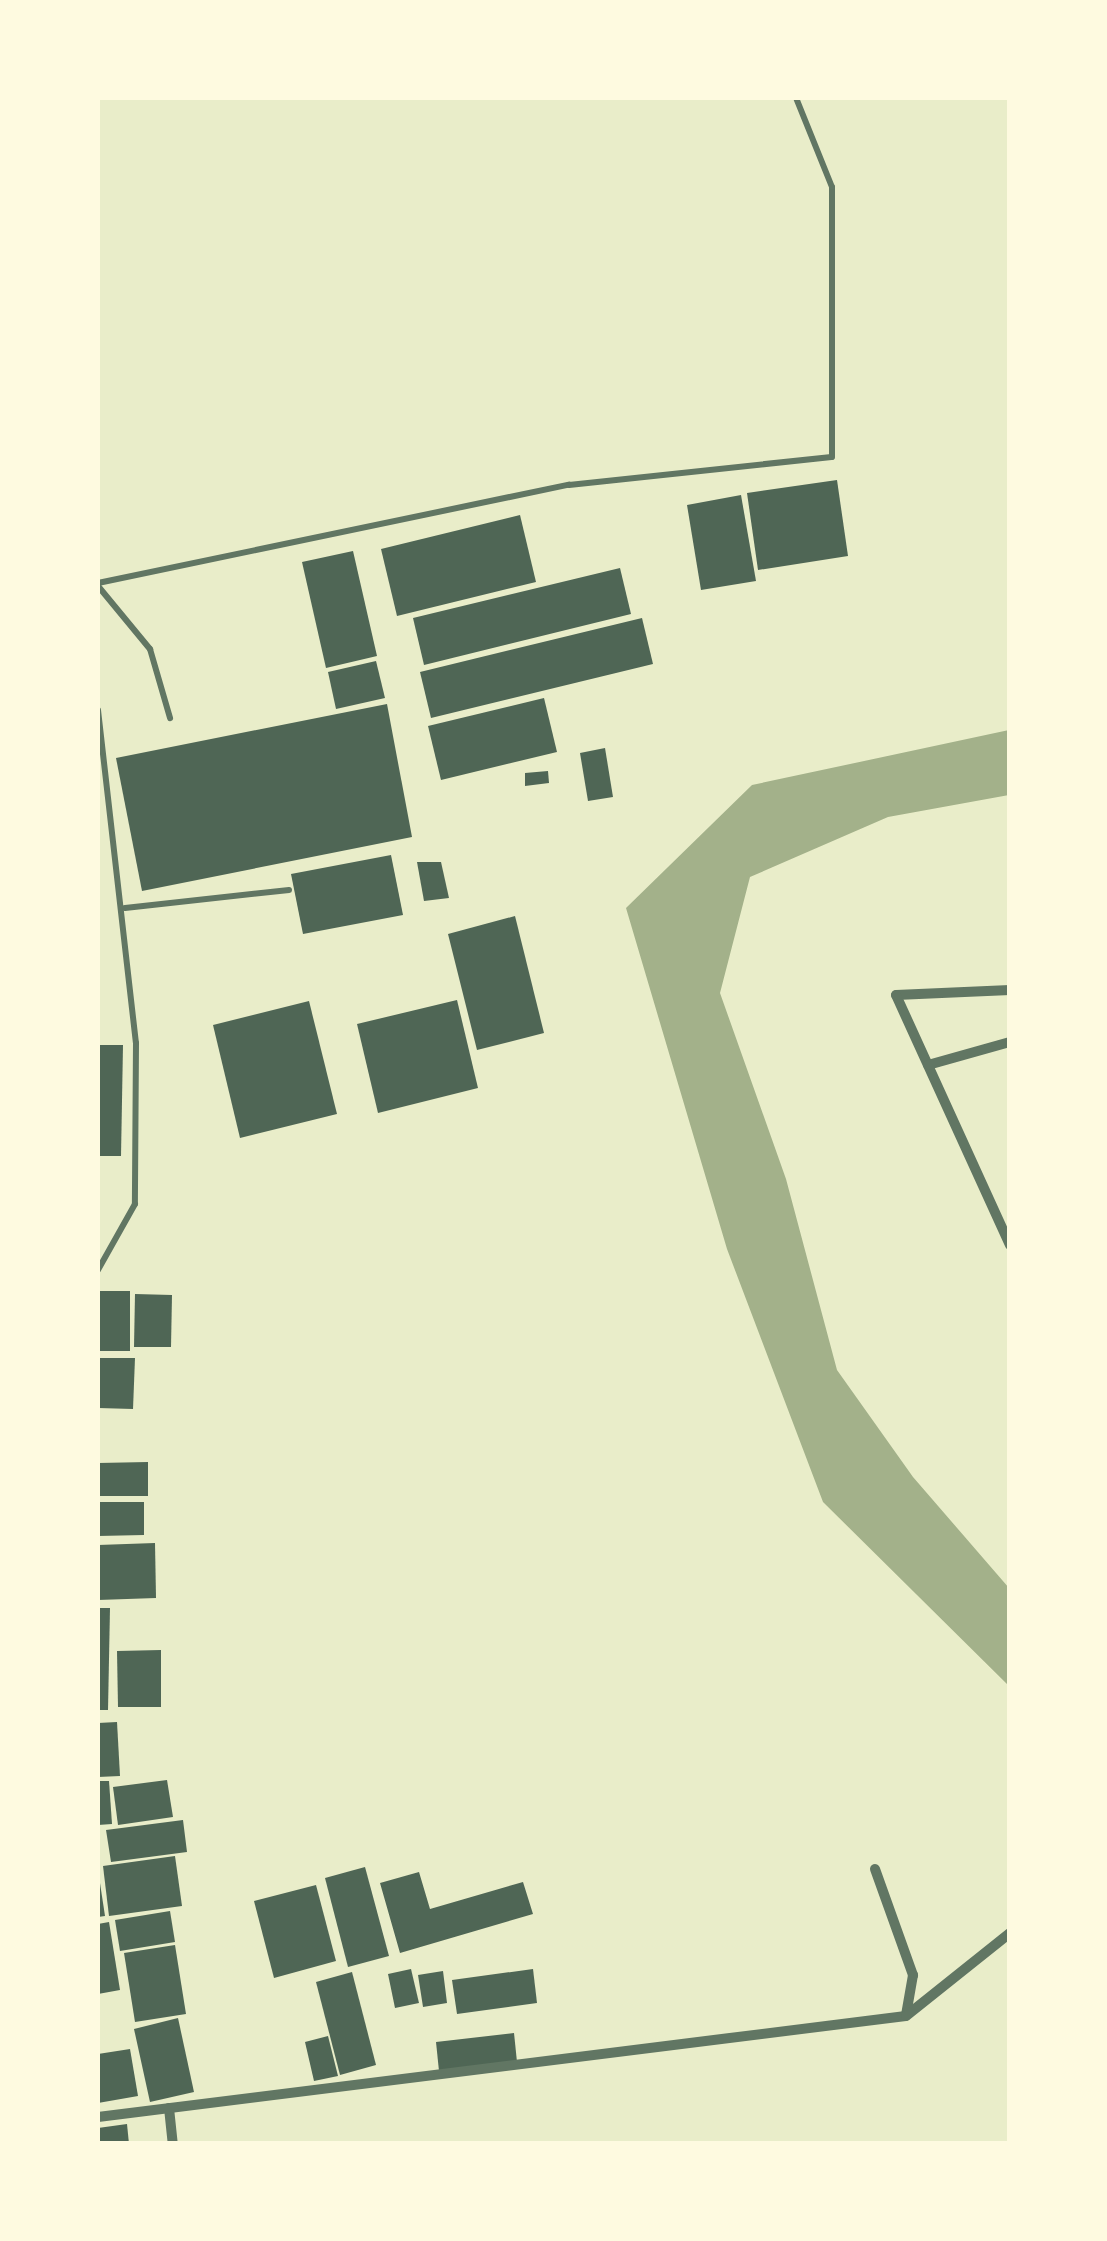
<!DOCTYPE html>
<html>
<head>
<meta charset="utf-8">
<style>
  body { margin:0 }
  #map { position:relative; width:1107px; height:2241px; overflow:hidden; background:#e9edc9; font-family:"Archivo Narrow",sans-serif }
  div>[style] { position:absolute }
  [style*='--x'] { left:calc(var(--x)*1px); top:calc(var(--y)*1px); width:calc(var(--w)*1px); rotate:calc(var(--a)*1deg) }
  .water>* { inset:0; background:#a3b18a }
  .building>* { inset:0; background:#4f6655 }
  .service>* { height:6px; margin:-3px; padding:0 3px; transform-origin:3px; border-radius:3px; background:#617663 }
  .minor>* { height:10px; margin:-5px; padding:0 5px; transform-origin:5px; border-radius:5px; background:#617663 }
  span { translate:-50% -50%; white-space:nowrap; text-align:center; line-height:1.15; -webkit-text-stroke:9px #fefae0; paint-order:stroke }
  .frame { position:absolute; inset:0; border:100px solid #fefae0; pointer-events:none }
</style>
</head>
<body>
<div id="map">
  <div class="water">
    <i style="clip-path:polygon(1009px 730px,1009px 795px,888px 817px,750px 877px,720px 993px,786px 1179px,837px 1370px,913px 1477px,1009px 1588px,1009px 1686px,823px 1502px,727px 1249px,626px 908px,752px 785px)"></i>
  </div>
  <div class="building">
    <i style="clip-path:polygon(837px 480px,848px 556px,758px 570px,747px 493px)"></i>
    <i style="clip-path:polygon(741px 495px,756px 581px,701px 590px,687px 505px)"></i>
    <i style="clip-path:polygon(520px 515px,536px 582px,397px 616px,381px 549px)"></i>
    <i style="clip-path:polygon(353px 551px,377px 656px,326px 668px,302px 562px)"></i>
    <i style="clip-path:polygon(620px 568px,631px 614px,424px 665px,413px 618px)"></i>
    <i style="clip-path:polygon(642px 618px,653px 664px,431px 718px,420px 672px)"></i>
    <i style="clip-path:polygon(376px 661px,385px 698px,336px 709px,328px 672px)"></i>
    <i style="clip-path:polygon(544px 698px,557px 752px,441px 780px,428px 726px)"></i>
    <i style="clip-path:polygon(387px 704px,412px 837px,142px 891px,116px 758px)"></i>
    <i style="clip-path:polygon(605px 748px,613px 797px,588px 801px,580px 753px)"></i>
    <i style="clip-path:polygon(548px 771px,549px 783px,525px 786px,525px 773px)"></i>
    <i style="clip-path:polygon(391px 855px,403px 915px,303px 934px,291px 874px)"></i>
    <i style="clip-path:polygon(417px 862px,441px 862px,449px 898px,424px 901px)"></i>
    <i style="clip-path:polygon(515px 916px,544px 1033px,477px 1050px,448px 934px)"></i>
    <i style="clip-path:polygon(457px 1000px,478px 1088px,378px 1113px,357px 1024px)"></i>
    <i style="clip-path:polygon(309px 1001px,337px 1114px,240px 1138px,213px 1025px)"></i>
    <i style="clip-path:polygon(98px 1045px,123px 1045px,121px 1156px,98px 1156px)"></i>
    <i style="clip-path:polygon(98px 1291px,130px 1291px,130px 1351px,98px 1351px)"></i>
    <i style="clip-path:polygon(135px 1294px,172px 1295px,171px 1347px,134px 1347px)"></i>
    <i style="clip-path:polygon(98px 1358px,135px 1358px,133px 1409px,98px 1408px)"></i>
    <i style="clip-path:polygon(148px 1462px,148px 1496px,98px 1496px,98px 1463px)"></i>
    <i style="clip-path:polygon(98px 1502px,144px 1502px,144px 1535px,98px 1536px)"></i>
    <i style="clip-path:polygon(155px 1543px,156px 1598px,98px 1600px,98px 1545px)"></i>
    <i style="clip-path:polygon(98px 1608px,110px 1608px,108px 1710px,98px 1710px)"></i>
    <i style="clip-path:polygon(161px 1650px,161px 1707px,118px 1707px,117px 1651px)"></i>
    <i style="clip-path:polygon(117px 1722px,120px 1776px,98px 1777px,98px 1723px)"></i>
    <i style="clip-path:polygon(167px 1780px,173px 1817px,118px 1825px,113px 1787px)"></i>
    <i style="clip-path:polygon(98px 1781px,109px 1781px,112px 1824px,98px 1825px)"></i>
    <i style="clip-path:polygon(183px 1820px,187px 1852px,111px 1862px,106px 1830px)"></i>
    <i style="clip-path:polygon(175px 1856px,182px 1906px,109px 1916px,103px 1866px)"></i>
    <i style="clip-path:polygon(365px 1867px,389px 1956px,348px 1967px,325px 1878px)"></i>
    <i style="clip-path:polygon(98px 1870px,105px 1916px,98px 1917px)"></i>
    <i style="clip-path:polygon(419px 1872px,430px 1909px,523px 1882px,533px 1914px,400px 1953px,380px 1883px)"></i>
    <i style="clip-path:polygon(316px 1885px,336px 1961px,274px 1978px,254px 1901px)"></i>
    <i style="clip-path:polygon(170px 1911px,175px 1942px,120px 1951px,115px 1920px)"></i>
    <i style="clip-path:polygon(109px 1922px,120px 1990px,98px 1994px,98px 1924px)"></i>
    <i style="clip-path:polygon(175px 1945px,186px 2014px,135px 2022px,124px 1953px)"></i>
    <i style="clip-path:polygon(411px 1969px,419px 2003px,395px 2008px,388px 1974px)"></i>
    <i style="clip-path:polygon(533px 1969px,537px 2003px,457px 2014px,452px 1980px)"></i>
    <i style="clip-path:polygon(443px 1971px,447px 2003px,423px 2007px,418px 1975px)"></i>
    <i style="clip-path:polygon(352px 1972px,376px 2065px,340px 2075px,316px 1982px)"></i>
    <i style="clip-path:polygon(178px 2018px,194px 2092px,150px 2102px,134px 2029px)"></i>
    <i style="clip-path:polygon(514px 2033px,517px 2062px,439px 2071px,436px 2042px)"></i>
    <i style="clip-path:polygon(328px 2036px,338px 2076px,314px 2081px,305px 2042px)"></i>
    <i style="clip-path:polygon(130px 2049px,138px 2096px,98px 2103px,98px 2054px)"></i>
    <i style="clip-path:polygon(127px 2124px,129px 2144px,98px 2144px,98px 2128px)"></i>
  </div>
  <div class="service">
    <i style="--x:98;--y:583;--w:481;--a:-11.8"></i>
    <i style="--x:569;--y:485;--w:264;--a:-6.1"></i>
    <i style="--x:832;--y:457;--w:270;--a:-90"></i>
    <i style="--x:832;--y:187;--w:96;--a:-112"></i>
    <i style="--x:98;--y:586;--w:82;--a:50.5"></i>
    <i style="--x:150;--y:649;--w:72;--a:73.8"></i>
    <i style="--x:98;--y:710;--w:335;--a:83.5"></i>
    <i style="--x:136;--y:1043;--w:161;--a:90.4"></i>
    <i style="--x:135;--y:1204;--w:76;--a:119.3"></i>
    <i style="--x:125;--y:908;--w:165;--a:-6.3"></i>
  </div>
  <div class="minor">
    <i style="--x:1010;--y:990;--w:114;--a:177.5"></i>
    <i style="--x:896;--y:995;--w:275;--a:65.5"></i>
    <i style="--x:928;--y:1065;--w:85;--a:-15.7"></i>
    <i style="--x:875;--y:1869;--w:113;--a:70.3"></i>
    <i style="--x:913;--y:1975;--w:41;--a:99.9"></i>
    <i style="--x:169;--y:2108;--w:36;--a:84"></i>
    <i style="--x:98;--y:2117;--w:814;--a:-7.13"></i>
    <i style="--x:906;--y:2016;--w:133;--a:-38.6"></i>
  </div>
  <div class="frame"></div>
</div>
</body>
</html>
